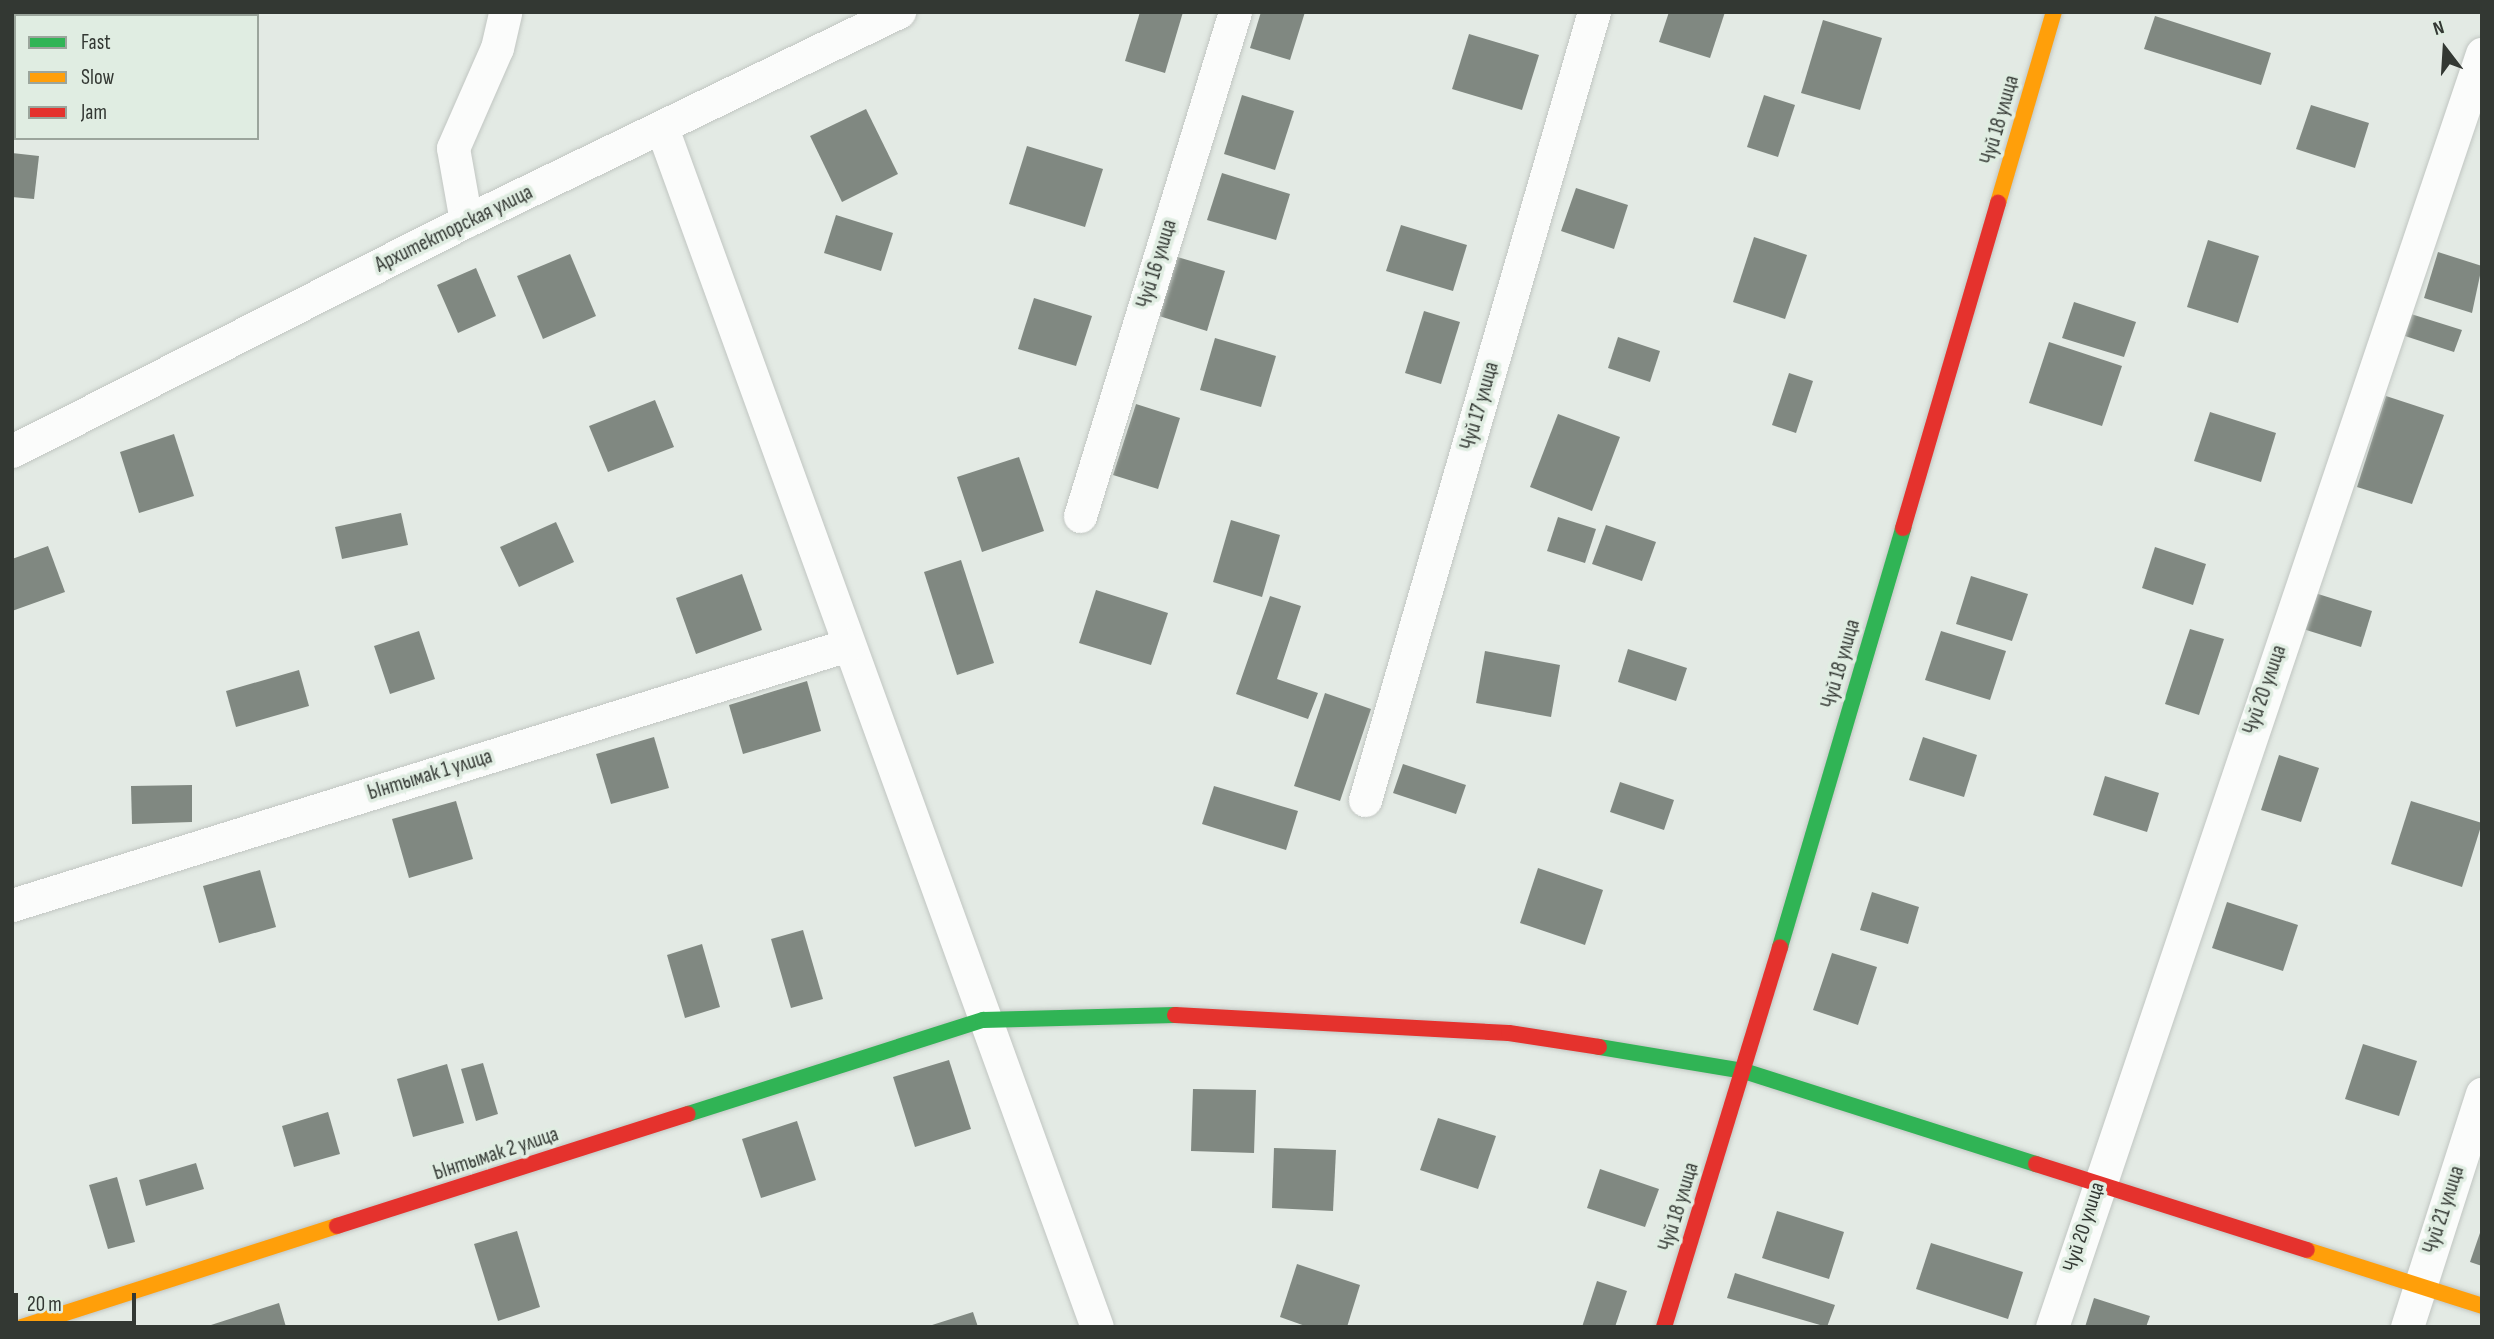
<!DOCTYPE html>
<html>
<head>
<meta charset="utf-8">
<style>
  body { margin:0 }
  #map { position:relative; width:2494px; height:1339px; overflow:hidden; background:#e3eae4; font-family:"Sofia Sans Condensed",sans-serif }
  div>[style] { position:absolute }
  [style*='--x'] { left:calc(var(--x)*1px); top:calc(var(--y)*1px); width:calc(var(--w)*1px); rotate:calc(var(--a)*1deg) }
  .building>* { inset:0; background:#808881 }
  .roads { filter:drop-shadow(0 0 2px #c1c6c2) drop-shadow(0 0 2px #c1c6c2) }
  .street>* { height:33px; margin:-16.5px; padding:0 16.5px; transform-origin:16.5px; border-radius:16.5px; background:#fbfcfb }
  .fast>* { height:16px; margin:-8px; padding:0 8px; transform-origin:8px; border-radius:8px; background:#30b455 }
  .slow>* { height:16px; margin:-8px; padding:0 8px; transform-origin:8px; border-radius:8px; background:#ff9f0a }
  .jam>* { height:16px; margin:-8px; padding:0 8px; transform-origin:8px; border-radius:8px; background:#e5322d }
  span { translate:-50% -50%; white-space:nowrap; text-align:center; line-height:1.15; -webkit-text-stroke:7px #e0ede2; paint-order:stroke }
  .street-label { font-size:21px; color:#333833 }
  .frame { position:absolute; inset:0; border:14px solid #333833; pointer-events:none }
  .legend { position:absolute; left:14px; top:14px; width:245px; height:126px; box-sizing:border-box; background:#e0ede2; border:2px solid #9ba59c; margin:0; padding:9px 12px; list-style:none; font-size:21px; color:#333833 }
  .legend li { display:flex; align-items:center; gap:14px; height:35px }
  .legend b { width:35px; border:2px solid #9ba59c }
  .north { position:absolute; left:2410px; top:14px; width:70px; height:70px; -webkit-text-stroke:5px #e0ede2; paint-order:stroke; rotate:343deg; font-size:19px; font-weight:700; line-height:28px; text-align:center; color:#333833 }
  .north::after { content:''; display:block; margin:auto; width:24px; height:32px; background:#333833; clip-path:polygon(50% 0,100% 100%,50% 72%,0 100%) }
  .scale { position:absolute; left:14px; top:1293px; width:122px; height:32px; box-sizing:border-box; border:4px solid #333833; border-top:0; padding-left:9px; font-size:21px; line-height:24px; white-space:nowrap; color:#333833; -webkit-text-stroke:5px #e0ede2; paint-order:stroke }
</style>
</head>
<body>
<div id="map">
  <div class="building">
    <i style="clip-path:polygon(1140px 12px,1183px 12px,1165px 73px,1125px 61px)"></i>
    <i style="clip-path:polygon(1261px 12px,1305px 12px,1290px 60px,1250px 48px)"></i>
    <i style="clip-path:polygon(1669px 12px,1725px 12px,1710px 58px,1659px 42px)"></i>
    <i style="clip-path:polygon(2155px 16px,2271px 53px,2261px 85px,2144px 49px)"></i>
    <i style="clip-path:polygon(1823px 20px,1882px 38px,1860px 110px,1801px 93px)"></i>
    <i style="clip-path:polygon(1469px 34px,1539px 55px,1522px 110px,1452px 89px)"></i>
    <i style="clip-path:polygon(1242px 95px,1294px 111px,1275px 170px,1224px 154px)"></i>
    <i style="clip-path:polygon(1764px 95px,1795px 105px,1778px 157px,1747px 147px)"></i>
    <i style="clip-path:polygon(2311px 105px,2369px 123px,2355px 168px,2296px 149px)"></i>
    <i style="clip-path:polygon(866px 109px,898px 174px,842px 202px,810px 136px)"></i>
    <i style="clip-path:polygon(1027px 146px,1103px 169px,1085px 227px,1009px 204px)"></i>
    <i style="clip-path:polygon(12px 153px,39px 156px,34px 199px,12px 197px)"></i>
    <i style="clip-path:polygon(1222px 173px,1290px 194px,1276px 240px,1207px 220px)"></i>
    <i style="clip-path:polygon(1576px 188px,1628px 205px,1614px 249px,1561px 231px)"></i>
    <i style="clip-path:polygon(836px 215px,893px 233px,881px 271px,824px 253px)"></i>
    <i style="clip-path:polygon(1401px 225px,1467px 245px,1453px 291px,1386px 271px)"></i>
    <i style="clip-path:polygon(1754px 237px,1807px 255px,1785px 319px,1733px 302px)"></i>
    <i style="clip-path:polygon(2208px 240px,2259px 256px,2238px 323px,2187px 307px)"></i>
    <i style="clip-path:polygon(2438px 252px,2482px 266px,2472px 313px,2424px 298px)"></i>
    <i style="clip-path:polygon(570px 254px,596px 316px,543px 339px,517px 276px)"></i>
    <i style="clip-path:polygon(1174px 256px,1225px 271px,1207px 331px,1156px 315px)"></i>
    <i style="clip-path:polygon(476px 268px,496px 316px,458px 333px,437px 285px)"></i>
    <i style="clip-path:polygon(1034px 298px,1092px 316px,1076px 366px,1018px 349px)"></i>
    <i style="clip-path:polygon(2074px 302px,2136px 322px,2124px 357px,2062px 338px)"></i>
    <i style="clip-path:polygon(1424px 311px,1460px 322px,1441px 384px,1405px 373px)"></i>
    <i style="clip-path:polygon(2411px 314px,2462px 330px,2454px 352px,2405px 336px)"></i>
    <i style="clip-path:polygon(1618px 337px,1660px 351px,1650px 382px,1608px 368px)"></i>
    <i style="clip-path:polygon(1215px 338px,1276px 356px,1261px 407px,1200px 390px)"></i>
    <i style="clip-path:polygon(2049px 342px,2122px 366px,2102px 426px,2029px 403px)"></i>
    <i style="clip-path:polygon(1789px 373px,1813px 381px,1796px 433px,1772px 425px)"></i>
    <i style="clip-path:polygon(2386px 396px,2444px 415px,2412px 504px,2357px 487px)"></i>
    <i style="clip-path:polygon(655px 400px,674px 447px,608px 472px,589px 426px)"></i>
    <i style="clip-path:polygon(1136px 404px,1180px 418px,1158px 489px,1113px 475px)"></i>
    <i style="clip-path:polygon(2210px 412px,2276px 433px,2261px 482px,2194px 461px)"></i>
    <i style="clip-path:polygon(1558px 414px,1620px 437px,1592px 511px,1530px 487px)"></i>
    <i style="clip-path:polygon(174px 434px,194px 496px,139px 513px,120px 452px)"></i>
    <i style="clip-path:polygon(1019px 457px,1044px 531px,982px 552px,957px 477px)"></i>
    <i style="clip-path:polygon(401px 513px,408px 545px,342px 559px,335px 527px)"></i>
    <i style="clip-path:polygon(1558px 517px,1596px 529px,1585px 563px,1547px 551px)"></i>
    <i style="clip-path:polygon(1231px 520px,1280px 535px,1262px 597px,1213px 582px)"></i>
    <i style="clip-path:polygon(556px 522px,574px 562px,519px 587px,500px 547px)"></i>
    <i style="clip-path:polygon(1606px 525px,1656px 542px,1642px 581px,1592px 564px)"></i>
    <i style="clip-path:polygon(48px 546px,65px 592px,12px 611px,12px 559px)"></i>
    <i style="clip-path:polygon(2155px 547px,2206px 564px,2193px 605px,2142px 588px)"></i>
    <i style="clip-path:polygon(961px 560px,994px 663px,957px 675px,924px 572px)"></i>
    <i style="clip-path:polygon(742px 574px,762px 630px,696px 654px,676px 598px)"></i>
    <i style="clip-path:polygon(1971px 576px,2028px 594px,2012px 641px,1956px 624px)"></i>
    <i style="clip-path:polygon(1096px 590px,1168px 613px,1151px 665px,1079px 643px)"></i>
    <i style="clip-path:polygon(2315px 593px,2372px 611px,2361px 647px,2303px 629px)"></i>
    <i style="clip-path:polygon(1270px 596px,1301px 606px,1277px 679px,1318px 693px,1308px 719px,1236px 694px)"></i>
    <i style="clip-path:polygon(2190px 629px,2224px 639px,2199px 715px,2165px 704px)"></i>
    <i style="clip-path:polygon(419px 631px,435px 679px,390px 694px,374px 646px)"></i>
    <i style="clip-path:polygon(1941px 631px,2006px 651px,1990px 700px,1925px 680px)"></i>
    <i style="clip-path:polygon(1628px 649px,1687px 668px,1676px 701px,1618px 682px)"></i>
    <i style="clip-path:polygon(1485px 651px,1560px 665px,1551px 717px,1476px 703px)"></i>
    <i style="clip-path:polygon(299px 670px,309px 706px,236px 727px,226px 691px)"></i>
    <i style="clip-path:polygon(807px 681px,821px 731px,743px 754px,729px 705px)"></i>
    <i style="clip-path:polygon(1325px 693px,1371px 709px,1340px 801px,1294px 786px)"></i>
    <i style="clip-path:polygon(654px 737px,669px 788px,611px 804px,596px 754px)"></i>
    <i style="clip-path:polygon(1923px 737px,1977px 755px,1964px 797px,1909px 780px)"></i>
    <i style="clip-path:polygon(2279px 755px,2319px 768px,2301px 822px,2261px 810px)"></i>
    <i style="clip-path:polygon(1403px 764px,1466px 785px,1456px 814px,1393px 793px)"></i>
    <i style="clip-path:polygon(2105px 776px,2159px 793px,2147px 832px,2093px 815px)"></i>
    <i style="clip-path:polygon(1620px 782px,1674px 800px,1664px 830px,1610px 812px)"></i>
    <i style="clip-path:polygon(192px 785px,192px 822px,132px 824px,131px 786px)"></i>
    <i style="clip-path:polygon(1214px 786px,1298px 811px,1286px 850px,1202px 824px)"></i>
    <i style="clip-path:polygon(456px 801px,473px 859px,409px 878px,392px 819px)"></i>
    <i style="clip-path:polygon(2411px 801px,2482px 823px,2462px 887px,2391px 864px)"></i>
    <i style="clip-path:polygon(1538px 868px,1603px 890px,1585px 945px,1520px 923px)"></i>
    <i style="clip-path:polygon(260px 870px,276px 927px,219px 943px,203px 886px)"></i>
    <i style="clip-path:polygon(1872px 892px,1919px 907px,1908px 944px,1860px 930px)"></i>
    <i style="clip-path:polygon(2227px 902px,2298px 925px,2283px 971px,2212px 948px)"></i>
    <i style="clip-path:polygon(803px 930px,823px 999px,791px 1008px,771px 939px)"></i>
    <i style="clip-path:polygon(702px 944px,720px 1007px,685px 1018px,667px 955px)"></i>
    <i style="clip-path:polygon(1832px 953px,1877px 967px,1858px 1025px,1813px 1010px)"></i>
    <i style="clip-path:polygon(2363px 1044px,2417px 1061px,2399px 1116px,2345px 1099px)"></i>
    <i style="clip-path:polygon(949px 1060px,971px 1129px,915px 1147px,893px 1077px)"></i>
    <i style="clip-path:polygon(483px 1063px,498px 1114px,476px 1121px,461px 1069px)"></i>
    <i style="clip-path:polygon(447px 1064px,464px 1123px,413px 1137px,397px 1079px)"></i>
    <i style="clip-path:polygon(1193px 1089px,1256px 1090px,1254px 1153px,1191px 1151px)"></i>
    <i style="clip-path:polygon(328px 1112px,340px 1154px,294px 1167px,282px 1126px)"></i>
    <i style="clip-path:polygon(1438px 1118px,1496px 1136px,1478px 1189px,1420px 1170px)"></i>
    <i style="clip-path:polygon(797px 1121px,816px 1180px,761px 1198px,742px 1139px)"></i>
    <i style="clip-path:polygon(1274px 1148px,1336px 1150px,1333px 1211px,1272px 1208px)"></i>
    <i style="clip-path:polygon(196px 1163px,204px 1189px,146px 1206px,139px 1180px)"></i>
    <i style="clip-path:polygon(1600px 1169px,1659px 1189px,1645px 1227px,1587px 1208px)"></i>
    <i style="clip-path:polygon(117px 1177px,135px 1242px,108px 1249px,89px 1185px)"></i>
    <i style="clip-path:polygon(1777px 1211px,1844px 1232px,1829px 1279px,1762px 1258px)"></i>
    <i style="clip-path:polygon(2482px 1227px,2482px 1266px,2470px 1262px)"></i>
    <i style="clip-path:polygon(517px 1231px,540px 1307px,498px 1321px,474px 1244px)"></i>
    <i style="clip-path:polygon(1931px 1243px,2023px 1272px,2008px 1319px,1916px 1289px)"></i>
    <i style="clip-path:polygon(1297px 1264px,1360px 1285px,1347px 1327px,1308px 1327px,1280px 1317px)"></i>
    <i style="clip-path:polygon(1735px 1273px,1835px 1305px,1827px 1327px,1727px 1298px)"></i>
    <i style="clip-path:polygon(1597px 1281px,1627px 1291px,1615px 1327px,1582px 1327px)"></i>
    <i style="clip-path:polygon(2094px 1298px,2150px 1316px,2146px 1327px,2085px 1327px)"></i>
    <i style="clip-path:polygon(279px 1303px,286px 1327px,212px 1327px,211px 1325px)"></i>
    <i style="clip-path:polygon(973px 1312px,978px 1327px,929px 1327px,929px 1326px)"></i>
  </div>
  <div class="roads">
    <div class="street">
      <i style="--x:662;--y:128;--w:1275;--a:70.06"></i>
      <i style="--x:466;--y:221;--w:74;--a:-100.1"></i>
      <i style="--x:453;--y:148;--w:109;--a:-66.3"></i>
      <i style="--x:497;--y:48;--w:37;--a:-77"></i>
      <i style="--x:12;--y:451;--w:509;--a:-26.87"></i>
      <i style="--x:466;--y:221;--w:481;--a:-25.8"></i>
      <i style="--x:1080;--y:516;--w:527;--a:-72.91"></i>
      <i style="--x:1365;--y:800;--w:821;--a:-73.8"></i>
      <i style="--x:12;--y:905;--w:875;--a:-17.28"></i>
      <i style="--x:2052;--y:1327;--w:1344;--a:-71.34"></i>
      <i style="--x:2407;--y:1327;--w:245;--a:-72.2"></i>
    </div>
    <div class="fast">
      <i style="--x:1780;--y:947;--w:437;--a:-73.6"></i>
      <i style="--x:1599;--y:1047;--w:147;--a:9.4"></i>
      <i style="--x:1744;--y:1071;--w:306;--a:17.7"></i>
      <i style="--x:688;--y:1114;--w:310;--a:-17.7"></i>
      <i style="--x:983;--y:1020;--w:192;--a:-1.5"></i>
    </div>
    <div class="slow">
      <i style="--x:1998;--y:203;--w:199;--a:-73.7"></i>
      <i style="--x:2307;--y:1250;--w:184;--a:17.7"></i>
      <i style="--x:22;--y:1327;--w:331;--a:-17.8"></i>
    </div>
    <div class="jam">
      <i style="--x:1903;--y:528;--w:339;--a:-73.7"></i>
      <i style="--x:1175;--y:1015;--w:334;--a:3.1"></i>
      <i style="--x:1509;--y:1033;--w:91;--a:8.8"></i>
      <i style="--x:2036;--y:1164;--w:284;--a:17.6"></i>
      <i style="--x:337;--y:1226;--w:368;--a:-17.7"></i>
      <i style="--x:1664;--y:1327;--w:397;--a:-73"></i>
    </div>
  </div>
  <div class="street-label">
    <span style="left:2000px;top:120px;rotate:-74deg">Чуй 18 улица</span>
    <span style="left:454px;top:229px;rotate:-26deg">Архитекторская улица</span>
    <span style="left:1157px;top:264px;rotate:-73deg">Чуй 16 улица</span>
    <span style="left:1480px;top:406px;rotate:-74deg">Чуй 17 улица</span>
    <span style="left:1841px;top:664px;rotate:-74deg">Чуй 18 улица</span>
    <span style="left:2265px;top:690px;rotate:-71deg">Чуй 20 улица</span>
    <span style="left:430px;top:775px;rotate:-17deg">Ынтымак 1 улица</span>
    <span style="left:496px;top:1154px;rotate:-18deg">Ынтымак 2 улица</span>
    <span style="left:1679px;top:1207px;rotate:-73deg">Чуй 18 улица</span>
    <span style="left:2444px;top:1210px;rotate:-72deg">Чуй 21 улица</span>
    <span style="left:2084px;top:1227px;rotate:-72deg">Чуй 20 улица</span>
  </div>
  <div class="frame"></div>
  <ul class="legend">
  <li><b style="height:9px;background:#30b455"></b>Fast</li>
  <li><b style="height:9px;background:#ff9f0a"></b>Slow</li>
  <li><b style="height:9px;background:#e5322d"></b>Jam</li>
  </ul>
  <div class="north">N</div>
  <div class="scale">20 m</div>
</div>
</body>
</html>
